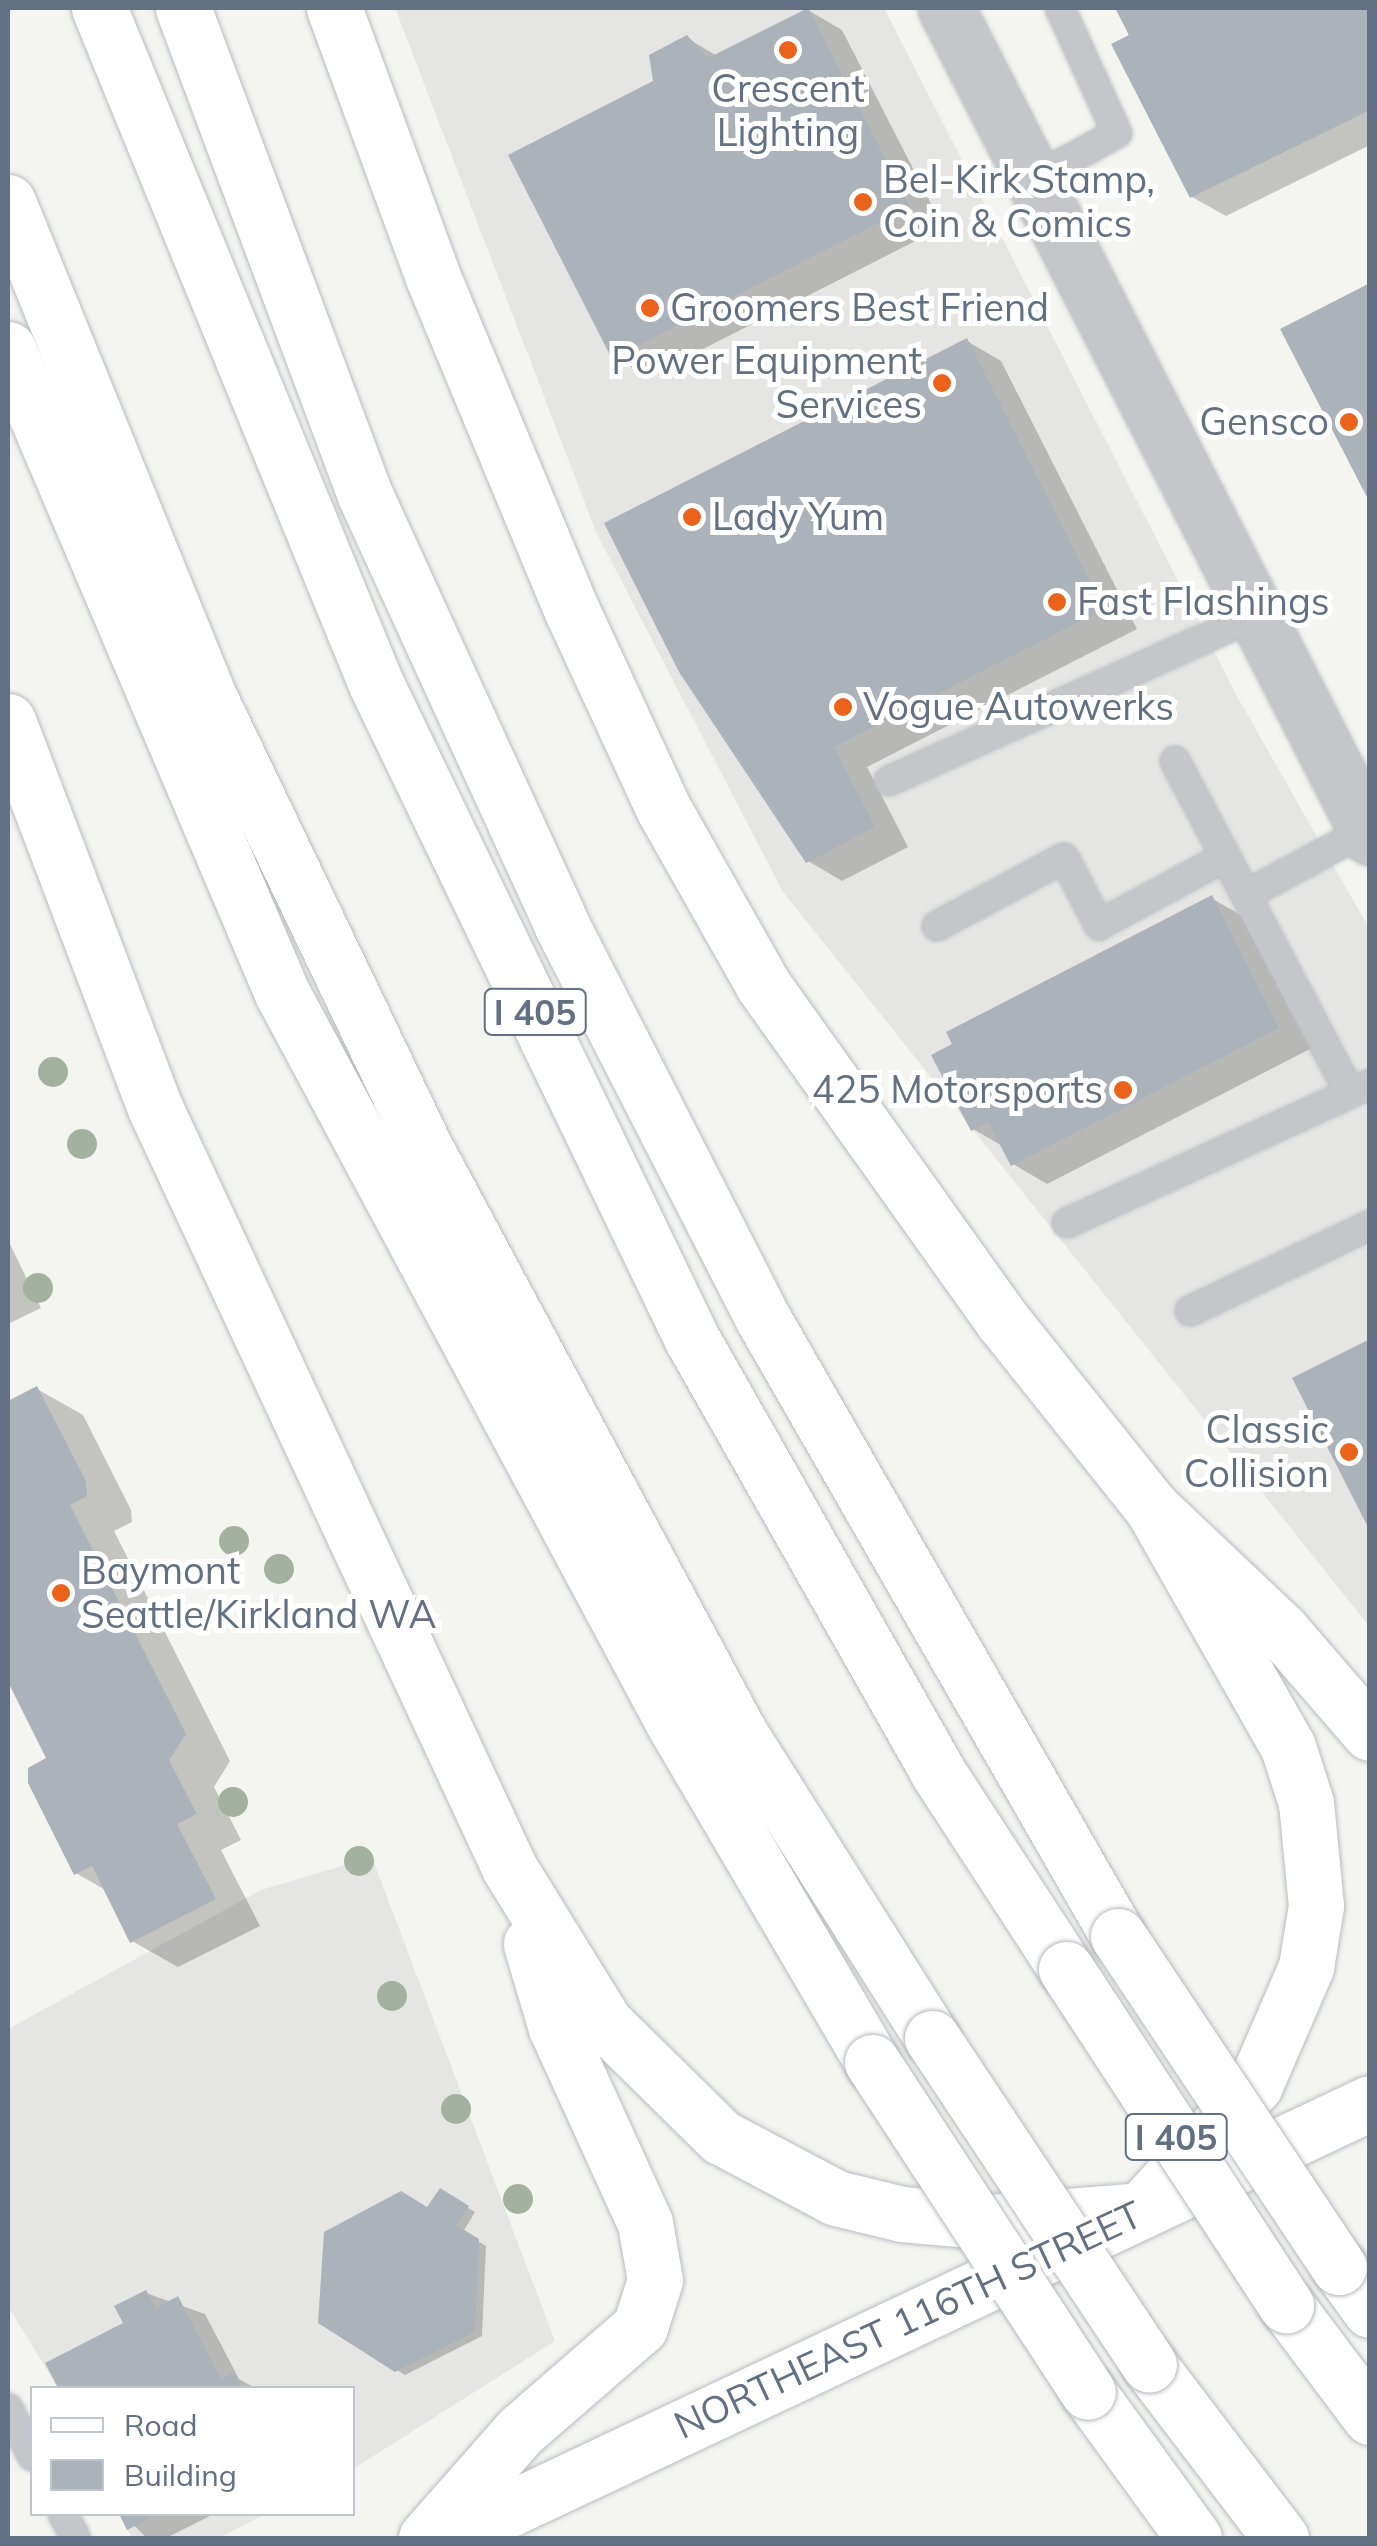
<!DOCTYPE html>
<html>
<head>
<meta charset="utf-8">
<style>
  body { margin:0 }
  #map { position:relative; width:1377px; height:2546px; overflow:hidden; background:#f4f5f0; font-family:Mulish,sans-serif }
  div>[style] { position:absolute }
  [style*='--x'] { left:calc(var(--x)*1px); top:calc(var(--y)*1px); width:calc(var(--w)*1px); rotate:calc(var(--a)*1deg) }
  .built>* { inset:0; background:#e5e6e4 }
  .shadow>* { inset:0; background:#0003 }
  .building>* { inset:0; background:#acb2b9 }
  .roads { filter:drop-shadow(0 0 2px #b8bbc0) drop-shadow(0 0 2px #b8bbc0) }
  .lane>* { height:28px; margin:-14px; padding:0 14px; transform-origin:14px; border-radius:14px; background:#c4c6ca }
  .street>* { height:55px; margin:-27.5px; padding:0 27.5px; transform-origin:27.5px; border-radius:27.5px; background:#c4c6ca }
  .secondary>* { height:55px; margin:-27.5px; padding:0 27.5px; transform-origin:27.5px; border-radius:27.5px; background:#fff }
  .highway>* { height:55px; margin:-27.5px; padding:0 27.5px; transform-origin:27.5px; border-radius:27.5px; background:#fff }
  .bridges { filter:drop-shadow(0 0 2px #b6b8bc) drop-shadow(0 0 2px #b6b8bc) }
  .highway-bridge>* { height:55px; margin:-27.5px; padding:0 27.5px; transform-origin:27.5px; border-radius:27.5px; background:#fff }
  .trees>* { width:30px; height:30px; margin:-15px; border-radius:50%; background:#a4b1a1 }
  .dots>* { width:28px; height:28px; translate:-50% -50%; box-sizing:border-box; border:5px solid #fff; border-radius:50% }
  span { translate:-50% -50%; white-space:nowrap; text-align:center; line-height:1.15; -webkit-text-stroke:10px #fff; paint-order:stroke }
  .shield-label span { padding:2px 8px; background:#fff; border:2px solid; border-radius:8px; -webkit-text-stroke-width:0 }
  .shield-label { font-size:35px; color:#627083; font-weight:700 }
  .poi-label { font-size:38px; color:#627083 }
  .left { translate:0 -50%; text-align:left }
  .right { translate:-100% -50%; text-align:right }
  .street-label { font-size:38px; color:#627083 }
  .frame { position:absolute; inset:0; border:10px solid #627083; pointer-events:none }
  .legend { position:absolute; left:30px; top:2386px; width:325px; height:130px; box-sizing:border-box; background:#fff; border:2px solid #c0c6cd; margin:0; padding:12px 18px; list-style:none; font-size:30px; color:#627083 }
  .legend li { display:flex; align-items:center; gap:20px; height:50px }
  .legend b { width:50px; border:2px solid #c0c6cd }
</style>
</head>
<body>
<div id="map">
  <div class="built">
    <i style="clip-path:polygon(395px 8px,884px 8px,1238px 698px,1369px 928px,1369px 1626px,783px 892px,596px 532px)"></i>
    <i style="clip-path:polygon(372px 1857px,555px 2341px,353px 2469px,352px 2388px,58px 2388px,8px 2306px,8px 2029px,261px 1890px)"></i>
    <i style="clip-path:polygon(119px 2514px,265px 2514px,219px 2538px,132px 2538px)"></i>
  </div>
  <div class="shadow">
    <i style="clip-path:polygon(1118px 8px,1370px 8px,1370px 145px,1226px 216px,1192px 197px)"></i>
    <i style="clip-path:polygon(808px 10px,842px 30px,943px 227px,648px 377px,614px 357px,656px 83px,687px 38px,717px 56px)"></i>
    <i style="clip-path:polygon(967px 341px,1001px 361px,1137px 629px,867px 767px,908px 847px,842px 881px,808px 861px,681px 671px)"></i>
    <i style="clip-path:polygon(1211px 898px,1246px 918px,1312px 1048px,1047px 1184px,1013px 1164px,1004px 1147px,973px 1129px)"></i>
    <i style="clip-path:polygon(8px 1240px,41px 1308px,8px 1324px)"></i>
    <i style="clip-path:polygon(37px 1389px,83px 1415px,131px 1510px,132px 1522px,114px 1531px,230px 1761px,214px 1787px,241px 1840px,221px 1850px,260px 1926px,178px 1967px,132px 1941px,107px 1891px,76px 1873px,50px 1759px,8px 1676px,8px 1404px)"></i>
    <i style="clip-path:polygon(449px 2196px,475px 2212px,463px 2232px,486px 2246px,482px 2336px,405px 2375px,320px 2322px)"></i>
    <i style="clip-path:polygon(146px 2293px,205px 2314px,239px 2379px,255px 2388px,61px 2388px,48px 2364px,126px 2324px)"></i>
    <i style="clip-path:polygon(122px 2514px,214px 2514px,166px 2538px,147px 2538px)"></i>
  </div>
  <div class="building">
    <i style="clip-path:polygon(808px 8px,910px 207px,612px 359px,508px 155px,653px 81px,649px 55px,687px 35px,708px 58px)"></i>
    <i style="clip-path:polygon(1115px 8px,1370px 8px,1370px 110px,1190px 198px,1111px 44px,1129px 35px)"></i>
    <i style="clip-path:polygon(1370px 283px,1370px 503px,1280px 329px)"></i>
    <i style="clip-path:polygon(967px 338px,1104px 609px,834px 747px,875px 827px,806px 863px,679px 672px,604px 523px)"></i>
    <i style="clip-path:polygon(1212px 895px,1279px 1028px,1011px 1166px,988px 1122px,971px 1131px,931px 1055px,952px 1044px,946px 1032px)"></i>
    <i style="clip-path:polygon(1370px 1339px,1370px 1531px,1292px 1378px)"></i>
    <i style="clip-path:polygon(37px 1386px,86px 1481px,87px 1496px,70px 1505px,186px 1734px,169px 1760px,197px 1814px,177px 1824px,216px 1899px,130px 1943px,92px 1866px,74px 1875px,28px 1783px,28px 1768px,46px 1758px,8px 1682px,8px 1401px)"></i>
    <i style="clip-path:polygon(440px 2188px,469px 2206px,456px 2225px,479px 2239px,475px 2332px,395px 2372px,318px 2323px,324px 2232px,401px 2191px,427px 2207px)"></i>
    <i style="clip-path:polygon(146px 2290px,156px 2308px,178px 2296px,221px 2379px,233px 2373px,241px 2388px,58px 2388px,45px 2363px,123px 2323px,114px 2306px)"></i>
    <i style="clip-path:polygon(119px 2514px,159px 2514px,127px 2530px)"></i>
  </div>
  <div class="roads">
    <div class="lane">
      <i style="--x:1034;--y:179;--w:95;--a:-29"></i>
      <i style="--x:1117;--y:133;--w:137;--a:-114.5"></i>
      <i style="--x:1175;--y:761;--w:373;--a:62.2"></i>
      <i style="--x:889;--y:781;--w:403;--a:-24.3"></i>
      <i style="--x:1246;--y:895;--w:136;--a:-28.4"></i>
      <i style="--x:937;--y:926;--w:144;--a:-28.2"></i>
      <i style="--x:1064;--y:858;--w:76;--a:62.4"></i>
      <i style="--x:1099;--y:925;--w:143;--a:-28.4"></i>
      <i style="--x:1067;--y:1223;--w:333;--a:-24.6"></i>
      <i style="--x:1190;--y:1311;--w:199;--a:-25.5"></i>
      <i style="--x:8;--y:2408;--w:54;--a:63.4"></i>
      <i style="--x:63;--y:2514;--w:27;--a:62"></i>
    </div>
    <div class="street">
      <i style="--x:946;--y:8;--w:931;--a:62.91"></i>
    </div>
    <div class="secondary">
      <i style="--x:448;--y:2538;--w:1019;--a:-25.26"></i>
    </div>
    <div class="highway">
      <i style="--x:99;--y:8;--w:731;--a:67.72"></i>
      <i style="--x:376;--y:684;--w:727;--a:64.25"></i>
      <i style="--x:692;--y:1339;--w:497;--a:60.4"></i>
      <i style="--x:937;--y:1771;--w:236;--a:56.9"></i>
      <i style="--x:183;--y:8;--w:520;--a:69.51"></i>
      <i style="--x:365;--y:495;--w:474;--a:65.4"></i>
      <i style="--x:562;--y:926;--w:439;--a:62.9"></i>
      <i style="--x:762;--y:1317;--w:714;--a:60.1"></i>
      <i style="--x:334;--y:8;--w:284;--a:69.8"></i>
      <i style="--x:432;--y:275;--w:366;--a:67.4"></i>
      <i style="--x:573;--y:613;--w:215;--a:65.2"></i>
      <i style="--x:663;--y:808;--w:203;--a:60.5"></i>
      <i style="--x:763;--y:985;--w:412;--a:54.5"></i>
      <i style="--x:1002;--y:1320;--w:241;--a:51.4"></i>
      <i style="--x:1152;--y:1508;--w:178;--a:43.4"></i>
      <i style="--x:1281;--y:1630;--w:136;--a:49.2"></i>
      <i style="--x:8;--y:202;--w:534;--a:67.9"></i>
      <i style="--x:209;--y:697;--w:498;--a:64.4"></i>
      <i style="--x:424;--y:1146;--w:668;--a:61.75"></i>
      <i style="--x:740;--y:1734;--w:360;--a:57.7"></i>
      <i style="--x:8;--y:349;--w:700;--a:66.95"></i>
      <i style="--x:282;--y:993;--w:829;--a:61.8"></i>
      <i style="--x:674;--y:1724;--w:392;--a:59.6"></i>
      <i style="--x:8;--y:721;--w:416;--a:69.2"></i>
      <i style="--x:156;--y:1110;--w:837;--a:65"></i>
      <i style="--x:510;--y:1869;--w:181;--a:58.3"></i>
      <i style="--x:605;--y:2023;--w:163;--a:44.5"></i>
      <i style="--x:721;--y:2137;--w:130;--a:27.9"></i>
      <i style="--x:836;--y:2198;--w:68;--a:13.6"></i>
      <i style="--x:902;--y:2214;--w:88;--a:5.2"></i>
      <i style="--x:990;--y:2222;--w:151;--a:-4.5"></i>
      <i style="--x:1141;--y:2210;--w:169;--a:-47.6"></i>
      <i style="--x:1255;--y:2085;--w:129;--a:-66.6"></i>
      <i style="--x:1306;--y:1967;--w:62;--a:-80.7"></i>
      <i style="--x:1316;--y:1906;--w:103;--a:-95.5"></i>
      <i style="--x:1306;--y:1803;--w:59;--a:-107.8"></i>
      <i style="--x:1288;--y:1747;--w:275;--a:-119.6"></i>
      <i style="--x:1339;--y:2267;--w:53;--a:54.2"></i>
      <i style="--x:1286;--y:2305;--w:140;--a:53.1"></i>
      <i style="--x:1149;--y:2365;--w:218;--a:52.7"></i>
      <i style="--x:1088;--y:2392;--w:180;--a:54"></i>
      <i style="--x:426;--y:2538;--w:142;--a:-48.7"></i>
      <i style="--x:520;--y:2431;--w:159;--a:-40.9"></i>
      <i style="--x:640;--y:2327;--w:49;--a:-72.3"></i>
      <i style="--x:655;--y:2280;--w:58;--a:-100"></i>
      <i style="--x:645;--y:2223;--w:214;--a:-114.5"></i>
      <i style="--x:556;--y:2028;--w:88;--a:-106.6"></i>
    </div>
  </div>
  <div class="bridges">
    <div class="highway-bridge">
      <i style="--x:1118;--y:1936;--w:398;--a:56.3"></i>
      <i style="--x:1066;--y:1969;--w:402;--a:56.8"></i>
      <i style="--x:932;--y:2038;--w:392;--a:56.4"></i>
      <i style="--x:872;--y:2062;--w:394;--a:56.8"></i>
    </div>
  </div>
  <div class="trees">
    <i style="left:53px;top:1072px"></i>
    <i style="left:82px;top:1144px"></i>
    <i style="left:38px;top:1288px"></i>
    <i style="left:234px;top:1541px"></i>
    <i style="left:279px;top:1569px"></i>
    <i style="left:233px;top:1802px"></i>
    <i style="left:359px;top:1861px"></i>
    <i style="left:392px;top:1996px"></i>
    <i style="left:456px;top:2109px"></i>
    <i style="left:518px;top:2199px"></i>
  </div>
  <div class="dots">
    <i style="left:788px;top:50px;background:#eb621a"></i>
    <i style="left:863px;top:202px;background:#eb621a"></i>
    <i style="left:650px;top:308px;background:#eb621a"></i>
    <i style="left:942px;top:383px;background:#eb621a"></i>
    <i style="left:1349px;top:422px;background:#eb621a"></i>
    <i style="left:692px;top:517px;background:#eb621a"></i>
    <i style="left:1057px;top:602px;background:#eb621a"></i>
    <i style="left:843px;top:707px;background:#eb621a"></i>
    <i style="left:1123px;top:1090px;background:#eb621a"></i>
    <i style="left:1349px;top:1452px;background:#eb621a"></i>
    <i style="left:61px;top:1593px;background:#eb621a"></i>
  </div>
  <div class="shield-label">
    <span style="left:535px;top:1012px">I 405</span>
    <span style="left:1176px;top:2137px">I 405</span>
  </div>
  <div class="poi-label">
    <span style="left:788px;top:111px">Crescent<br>Lighting</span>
    <span class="left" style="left:883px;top:202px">Bel-Kirk Stamp,<br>Coin &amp; Comics</span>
    <span class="left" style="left:670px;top:308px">Groomers Best Friend</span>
    <span class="right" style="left:922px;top:383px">Power Equipment<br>Services</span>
    <span class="right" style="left:1329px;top:422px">Gensco</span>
    <span class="left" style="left:712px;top:517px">Lady Yum</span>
    <span class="left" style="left:1077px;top:602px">Fast Flashings</span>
    <span class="left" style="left:863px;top:707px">Vogue Autowerks</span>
    <span class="right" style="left:1103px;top:1090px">425 Motorsports</span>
    <span class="right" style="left:1329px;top:1452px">Classic<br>Collision</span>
    <span class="left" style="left:81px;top:1593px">Baymont<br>Seattle/Kirkland WA</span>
  </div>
  <div class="street-label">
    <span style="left:908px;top:2320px;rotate:-25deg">NORTHEAST 116TH STREET</span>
  </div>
  <div class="frame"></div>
  <ul class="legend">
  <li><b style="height:12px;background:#fff"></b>Road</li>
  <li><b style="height:28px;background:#acb2b9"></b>Building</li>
  </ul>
</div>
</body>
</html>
